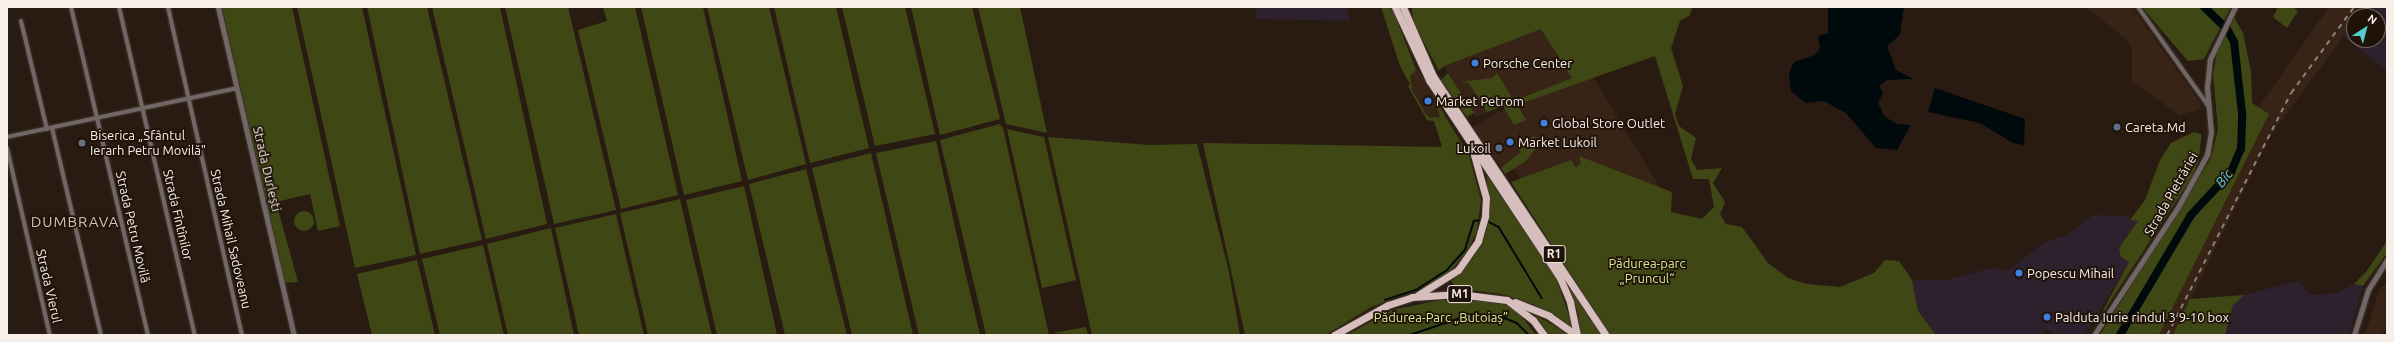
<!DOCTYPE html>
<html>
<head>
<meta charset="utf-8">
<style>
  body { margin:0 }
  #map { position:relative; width:2394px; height:342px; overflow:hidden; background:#291b11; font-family:Ubuntu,sans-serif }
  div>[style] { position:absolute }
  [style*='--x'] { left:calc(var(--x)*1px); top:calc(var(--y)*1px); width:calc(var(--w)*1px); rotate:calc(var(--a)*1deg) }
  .built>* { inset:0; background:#372417 }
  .industrial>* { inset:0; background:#2d212e }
  .green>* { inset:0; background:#3f4815 }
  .round { border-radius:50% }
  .water>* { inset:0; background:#00090b }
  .stream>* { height:1.5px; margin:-0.75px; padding:0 0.75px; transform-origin:0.75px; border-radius:0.75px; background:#00090b }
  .river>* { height:8px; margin:-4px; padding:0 4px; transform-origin:4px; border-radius:4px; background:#00090b }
  .roads { filter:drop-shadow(0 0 1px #46392f) drop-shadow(0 0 1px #46392f) }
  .minor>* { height:4px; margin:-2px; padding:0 2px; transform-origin:2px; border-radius:2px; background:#706766 }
  .tertiary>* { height:5px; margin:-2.5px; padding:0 2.5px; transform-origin:2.5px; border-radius:2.5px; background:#706766 }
  .trunk>* { height:7px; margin:-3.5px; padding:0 3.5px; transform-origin:3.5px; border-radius:3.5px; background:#d5bebc }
  .rail>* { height:1.5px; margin-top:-0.75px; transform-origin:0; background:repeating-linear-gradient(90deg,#8e827a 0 5px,transparent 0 10px) }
  .dots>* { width:11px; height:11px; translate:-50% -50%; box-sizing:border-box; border:2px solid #1f1208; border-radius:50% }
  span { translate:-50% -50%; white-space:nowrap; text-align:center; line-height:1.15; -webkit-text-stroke:3.5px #1f1208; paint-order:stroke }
  .shield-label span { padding:1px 3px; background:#1f1208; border:1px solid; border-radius:3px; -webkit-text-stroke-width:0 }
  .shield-label { font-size:12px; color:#f9efe9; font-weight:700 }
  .poi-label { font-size:13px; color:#f9efe9 }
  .left { translate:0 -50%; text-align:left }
  .right { translate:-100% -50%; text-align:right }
  .street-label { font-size:13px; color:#f9efe9 }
  .park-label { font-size:13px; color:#d7ea96 }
  .water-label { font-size:14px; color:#5ad3e2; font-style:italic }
  .quarter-label { font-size:15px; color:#d4c1b4; letter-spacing:1px }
  .frame { position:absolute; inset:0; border:8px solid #f9efe9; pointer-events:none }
  .north { position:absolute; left:2346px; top:8px; width:40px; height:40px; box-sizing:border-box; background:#1f1208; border:1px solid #766a62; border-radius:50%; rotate:36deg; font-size:11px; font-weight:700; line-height:16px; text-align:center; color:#f9efe9 }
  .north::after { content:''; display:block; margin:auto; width:14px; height:18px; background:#53cdca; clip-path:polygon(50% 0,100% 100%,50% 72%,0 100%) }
</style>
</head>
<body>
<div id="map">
  <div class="built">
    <i style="clip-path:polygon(2086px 7px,2132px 7px,2201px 104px,2198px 110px,2180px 115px,2132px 82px,2132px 51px,2127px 40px)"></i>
    <i style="clip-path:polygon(2329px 7px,2366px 7px,2359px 16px,2354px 16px,2354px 22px,2271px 135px,2173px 335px,2159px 335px,2269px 115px,2258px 108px)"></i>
    <i style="clip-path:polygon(1541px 28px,1572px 78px,1476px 117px,1444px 66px)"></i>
    <i style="clip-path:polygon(1411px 58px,1447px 119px,1442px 121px,1427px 120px,1408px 86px,1410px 84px,1400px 66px)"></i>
    <i style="clip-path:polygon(1593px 77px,1660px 188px,1579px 156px,1581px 164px,1576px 167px,1571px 160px,1522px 182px,1513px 168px,1504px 172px,1472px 127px,1505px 109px)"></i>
    <i style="clip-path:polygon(2387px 283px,2387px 329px,2379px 335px,2365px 335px,2380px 288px)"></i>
  </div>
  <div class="industrial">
    <i style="clip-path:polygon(1255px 7px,1347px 7px,1350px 21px,1257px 19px)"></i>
    <i style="clip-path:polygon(2369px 7px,2387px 7px,2387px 71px,2343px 36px,2353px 23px,2354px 40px,2378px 40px,2378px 16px,2362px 16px)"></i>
    <i style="clip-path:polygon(2093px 215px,2127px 216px,2131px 221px,2134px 218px,2138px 221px,2121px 248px,2129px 262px,2085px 335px,2055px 335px,2047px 329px,2040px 335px,1936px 335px,1918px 311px,1912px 280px,1946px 280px,1996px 267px,2007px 271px,2045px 242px,2067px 235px)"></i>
    <i style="clip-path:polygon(2298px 281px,2311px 295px,2337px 293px,2354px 284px,2363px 286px,2349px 335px,2225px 335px,2233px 305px,2244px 295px)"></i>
  </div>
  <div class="green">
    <i style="clip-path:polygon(222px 7px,292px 7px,340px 226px,318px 231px,310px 194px,276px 202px,298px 282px,285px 283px)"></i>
    <i style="clip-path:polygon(297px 7px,362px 7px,416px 255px,355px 268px)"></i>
    <i style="clip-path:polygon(367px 7px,427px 7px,482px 240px,420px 254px)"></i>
    <i style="clip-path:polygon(432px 7px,500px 7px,547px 224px,486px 239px)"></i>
    <i style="clip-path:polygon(505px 7px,568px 7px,616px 210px,554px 224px)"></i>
    <i style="clip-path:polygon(603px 7px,635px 7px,678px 195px,621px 209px,578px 30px,607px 21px)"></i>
    <i style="clip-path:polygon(641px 7px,703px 7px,742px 181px,684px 195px)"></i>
    <i style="clip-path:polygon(707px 7px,769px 7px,806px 164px,748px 180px)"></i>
    <i style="clip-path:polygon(774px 7px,836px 7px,869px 148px,810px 163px)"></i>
    <i style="clip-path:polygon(842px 7px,905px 7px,935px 134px,875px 146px)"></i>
    <i style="clip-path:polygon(911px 7px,972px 7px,1000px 119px,940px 135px)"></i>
    <i style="clip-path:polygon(978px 7px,1020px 7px,1047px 133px,1006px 124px)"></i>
    <i style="clip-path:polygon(1381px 7px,1390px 7px,1396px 18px,1416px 70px,1410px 76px,1412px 90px,1425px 113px,1430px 118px,1440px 117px,1436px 101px,1469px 155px,1481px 200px,1477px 231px,1467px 251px,1451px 271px,1432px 285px,1371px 307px,1326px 335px,1245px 335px,1203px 143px,1442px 147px,1434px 121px,1427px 120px,1408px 86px,1410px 84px,1400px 66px)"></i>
    <i style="clip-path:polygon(1412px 7px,1692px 7px,1690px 15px,1680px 21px,1671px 48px,1683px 86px,1675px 114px,1679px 126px,1696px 138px,1691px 159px,1697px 170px,1722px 168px,1713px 183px,1725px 202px,1720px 214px,1726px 224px,1742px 227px,1768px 263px,1788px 278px,1806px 284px,1840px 287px,1874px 273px,1885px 260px,1899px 261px,1912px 280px,1918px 311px,1936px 335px,1610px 335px,1511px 182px,1571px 160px,1576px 167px,1581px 164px,1579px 156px,1672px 192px,1671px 212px,1702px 219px,1714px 207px,1709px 179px,1693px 179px,1655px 56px,1517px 105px,1526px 120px,1514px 125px,1503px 106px,1487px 112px,1469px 83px,1462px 82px,1492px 78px,1497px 73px,1514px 101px,1572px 78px,1541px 29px,1444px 66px,1439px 71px,1413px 21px)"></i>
    <i style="clip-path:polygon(2142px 7px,2225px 8px,2231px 7px,2204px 59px,2188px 61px)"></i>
    <i style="clip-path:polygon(2278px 7px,2293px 7px,2298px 11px,2287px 28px,2273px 17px)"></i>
    <i style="clip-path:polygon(2234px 17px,2243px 33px,2251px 71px,2252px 103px,2269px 114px,2159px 335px,2100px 335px,2211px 158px,2218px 129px,2213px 75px,2217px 52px)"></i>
    <i style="clip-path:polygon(1448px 73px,1474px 113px,1467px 117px,1441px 80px)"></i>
    <i style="clip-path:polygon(1000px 124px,1003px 128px,1049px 335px,986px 335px,940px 140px)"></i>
    <i style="clip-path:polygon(1007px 129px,1044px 137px,1076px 280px,1042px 288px)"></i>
    <i style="clip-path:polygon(2194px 132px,2201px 134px,2201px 139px,2199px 159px,2192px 177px,2095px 325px,2129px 262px,2121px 257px,2119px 248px,2138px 221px,2130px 220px,2145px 200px,2160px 160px,2171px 143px)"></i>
    <i style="clip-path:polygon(1534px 136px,1539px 144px,1526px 161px,1505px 174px,1501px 168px,1521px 152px,1517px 145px,1531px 142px,1530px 138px)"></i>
    <i style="clip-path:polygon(1048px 137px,1150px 145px,1197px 144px,1229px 272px,1240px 335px,1092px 335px)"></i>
    <i style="clip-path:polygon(936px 141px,961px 254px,980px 335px,919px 335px,876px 153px)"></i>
    <i style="clip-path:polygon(871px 153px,913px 335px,852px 335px,812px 168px)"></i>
    <i style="clip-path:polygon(806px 169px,847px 335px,785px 335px,749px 184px)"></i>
    <i style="clip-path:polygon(1487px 175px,1557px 280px,1573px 328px,1535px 305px,1502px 294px,1456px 288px,1451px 281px,1473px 258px,1487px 229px)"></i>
    <i style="clip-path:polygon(744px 186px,777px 335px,717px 335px,686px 200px)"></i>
    <i style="clip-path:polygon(680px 199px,692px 252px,712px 335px,648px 335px,620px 213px)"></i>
    <i class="round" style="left:294px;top:211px;width:20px;height:20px"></i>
    <i style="clip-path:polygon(616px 214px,644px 335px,579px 335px,555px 228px)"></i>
    <i style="clip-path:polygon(551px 228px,574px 335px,508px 335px,487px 244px)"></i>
    <i style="clip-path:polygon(2387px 241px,2387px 253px,2363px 286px,2354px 284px,2366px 272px)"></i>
    <i style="clip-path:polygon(483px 245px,504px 335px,440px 335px,422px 259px)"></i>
    <i style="clip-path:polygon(417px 260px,435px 335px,372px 335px,357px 274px)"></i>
    <i style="clip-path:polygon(1559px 269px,1603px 335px,1581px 334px,1578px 313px)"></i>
    <i style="clip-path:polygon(2244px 295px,2233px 305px,2225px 335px,2173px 335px,2190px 299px)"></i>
    <i style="clip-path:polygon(1440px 300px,1478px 300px,1507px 305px,1518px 312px,1536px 335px,1347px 335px,1392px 310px)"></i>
    <i style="clip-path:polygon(1535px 315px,1560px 329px,1569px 335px,1549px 335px)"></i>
    <i style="clip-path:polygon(1086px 327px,1088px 335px,1053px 333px)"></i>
  </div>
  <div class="water">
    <i style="clip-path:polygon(1828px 7px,1904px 7px,1900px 35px,1887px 46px,1896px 70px,1913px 79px,1887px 80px,1879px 86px,1883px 93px,1878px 103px,1885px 117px,1897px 124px,1911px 125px,1897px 150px,1876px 148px,1846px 113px,1824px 101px,1806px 103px,1791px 91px,1789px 73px,1794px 62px,1815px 55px,1820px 48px,1818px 36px,1828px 33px)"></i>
    <i style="clip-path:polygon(1935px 88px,2025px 119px,2024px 145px,2013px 143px,1980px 123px,1928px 112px)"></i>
  </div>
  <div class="stream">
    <i style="--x:1487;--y:221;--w:13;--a:27"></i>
    <i style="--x:1499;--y:227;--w:83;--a:58.8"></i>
    <i style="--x:1385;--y:300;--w:35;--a:-18"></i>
    <i style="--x:1418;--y:289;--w:35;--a:-33"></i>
    <i style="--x:1447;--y:270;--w:27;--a:-48"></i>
    <i style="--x:1465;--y:250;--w:30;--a:-73"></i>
    <i style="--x:1474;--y:221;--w:7;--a:-8"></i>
    <i style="--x:1410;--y:335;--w:62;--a:-18.7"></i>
    <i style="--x:1469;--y:315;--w:36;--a:5"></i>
    <i style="--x:1505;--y:318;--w:13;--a:23"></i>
    <i style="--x:1517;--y:323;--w:17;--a:45"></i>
  </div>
  <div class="river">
    <i style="--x:2120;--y:335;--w:139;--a:-59.4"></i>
    <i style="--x:2191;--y:215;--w:59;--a:-47.1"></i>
    <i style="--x:2231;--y:172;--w:25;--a:-67"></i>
    <i style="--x:2241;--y:149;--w:36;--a:-88"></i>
    <i style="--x:2242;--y:113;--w:71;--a:-96.4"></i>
    <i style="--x:2234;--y:42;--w:15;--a:-118"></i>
    <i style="--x:2227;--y:29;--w:32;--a:-136"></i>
  </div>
  <div class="roads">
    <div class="minor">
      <i style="--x:71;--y:7;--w:337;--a:76.8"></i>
      <i style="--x:119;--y:7;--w:337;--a:77"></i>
      <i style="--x:168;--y:7;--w:336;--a:77.3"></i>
      <i style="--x:2138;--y:7;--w:123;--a:54.6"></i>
      <i style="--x:21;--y:21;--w:111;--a:76.5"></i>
      <i style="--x:52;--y:128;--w:213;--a:76.7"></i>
      <i style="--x:7;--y:137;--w:235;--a:-12"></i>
      <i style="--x:7;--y:148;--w:192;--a:77.1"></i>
    </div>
    <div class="tertiary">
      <i style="--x:218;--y:7;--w:337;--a:77"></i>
      <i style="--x:2094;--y:335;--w:153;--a:-56.7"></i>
      <i style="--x:2178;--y:207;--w:60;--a:-60.9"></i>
      <i style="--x:2207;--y:155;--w:22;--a:-80"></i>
      <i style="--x:2211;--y:133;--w:46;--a:-95"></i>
      <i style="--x:2207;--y:87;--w:28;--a:-84"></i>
      <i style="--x:2210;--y:59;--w:58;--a:-64.3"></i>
      <i style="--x:2354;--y:335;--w:47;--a:-72.7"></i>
      <i style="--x:2368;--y:290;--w:36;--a:-58"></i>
    </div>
    <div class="trunk">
      <i style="--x:1395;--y:7;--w:81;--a:65"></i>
      <i style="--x:1429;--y:80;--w:237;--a:56.5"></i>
      <i style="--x:1560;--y:278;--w:26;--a:67"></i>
      <i style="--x:1570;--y:302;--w:34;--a:78"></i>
      <i style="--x:1403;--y:7;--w:75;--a:66.5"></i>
      <i style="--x:1433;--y:76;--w:311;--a:56.3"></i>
      <i style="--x:1418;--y:295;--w:47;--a:-32"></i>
      <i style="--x:1458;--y:270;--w:35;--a:-55"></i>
      <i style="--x:1478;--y:241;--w:26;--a:-74"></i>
      <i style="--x:1485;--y:216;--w:18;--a:-87"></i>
      <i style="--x:1486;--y:198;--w:49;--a:-105.5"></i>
      <i style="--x:1515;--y:302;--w:37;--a:22"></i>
      <i style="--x:1549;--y:316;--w:33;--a:35"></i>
      <i style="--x:1334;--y:335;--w:62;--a:-29.1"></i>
      <i style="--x:1388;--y:305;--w:25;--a:-18"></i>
      <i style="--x:1412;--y:297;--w:47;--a:-3.7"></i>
      <i style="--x:1459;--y:294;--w:48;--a:7.1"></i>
      <i style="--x:1507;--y:300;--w:33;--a:38"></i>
      <i style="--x:1533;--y:320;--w:19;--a:54"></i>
    </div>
  </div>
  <div class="rail">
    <i style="--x:2167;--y:335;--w:272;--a:-62.9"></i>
    <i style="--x:2291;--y:93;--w:107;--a:-53.8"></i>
  </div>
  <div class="dots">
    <i style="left:1475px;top:63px;background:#3f7fe0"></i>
    <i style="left:1428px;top:101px;background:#3f7fe0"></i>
    <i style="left:1544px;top:123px;background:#3f7fe0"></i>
    <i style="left:2117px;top:127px;background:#5c6f8a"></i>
    <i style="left:1510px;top:142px;background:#3f7fe0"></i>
    <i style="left:82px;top:143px;background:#6b7280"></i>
    <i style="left:1499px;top:148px;background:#5c6f8a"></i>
    <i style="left:2019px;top:273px;background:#3f7fe0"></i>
    <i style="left:2047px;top:317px;background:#3f7fe0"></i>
  </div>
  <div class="shield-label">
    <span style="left:1554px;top:254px">R1</span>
    <span style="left:1460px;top:294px">M1</span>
  </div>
  <div class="poi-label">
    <span class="left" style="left:1483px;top:63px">Porsche Center</span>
    <span class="left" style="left:1436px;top:101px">Market Petrom</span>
    <span class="left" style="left:1552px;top:123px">Global Store Outlet</span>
    <span class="left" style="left:2125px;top:127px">Careta.Md</span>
    <span class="left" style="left:90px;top:143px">Biserica „Sfântul<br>Ierarh Petru Movilă"</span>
    <span class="left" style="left:1518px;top:142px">Market Lukoil</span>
    <span class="right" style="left:1491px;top:148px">Lukoil</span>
    <span class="left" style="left:2027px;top:273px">Popescu Mihail</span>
    <span class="left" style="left:2055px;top:317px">Palduta Iurie rindul 3 9-10 box</span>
  </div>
  <div class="street-label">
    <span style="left:267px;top:169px;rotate:77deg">Strada Durlești</span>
    <span style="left:2171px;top:194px;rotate:-60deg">Strada Pietrăriei</span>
    <span style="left:178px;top:215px;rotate:77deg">Strada Fîntînilor</span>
    <span style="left:133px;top:227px;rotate:77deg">Strada Petru Movilă</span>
    <span style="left:231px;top:239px;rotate:77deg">Strada Mihail Sadoveanu</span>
    <span style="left:49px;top:286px;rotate:77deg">Strada Vierul</span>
  </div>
  <div class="park-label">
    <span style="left:1647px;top:271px">Pădurea-parc<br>„Pruncul“</span>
    <span style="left:1441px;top:317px">Pădurea-Parc „Butoiaș”</span>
  </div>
  <div class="water-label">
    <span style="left:2224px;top:178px;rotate:-51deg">Bîc</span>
  </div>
  <div class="quarter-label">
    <span style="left:75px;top:222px">DUMBRAVA</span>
  </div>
  <div class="frame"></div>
  <div class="north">N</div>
</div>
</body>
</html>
